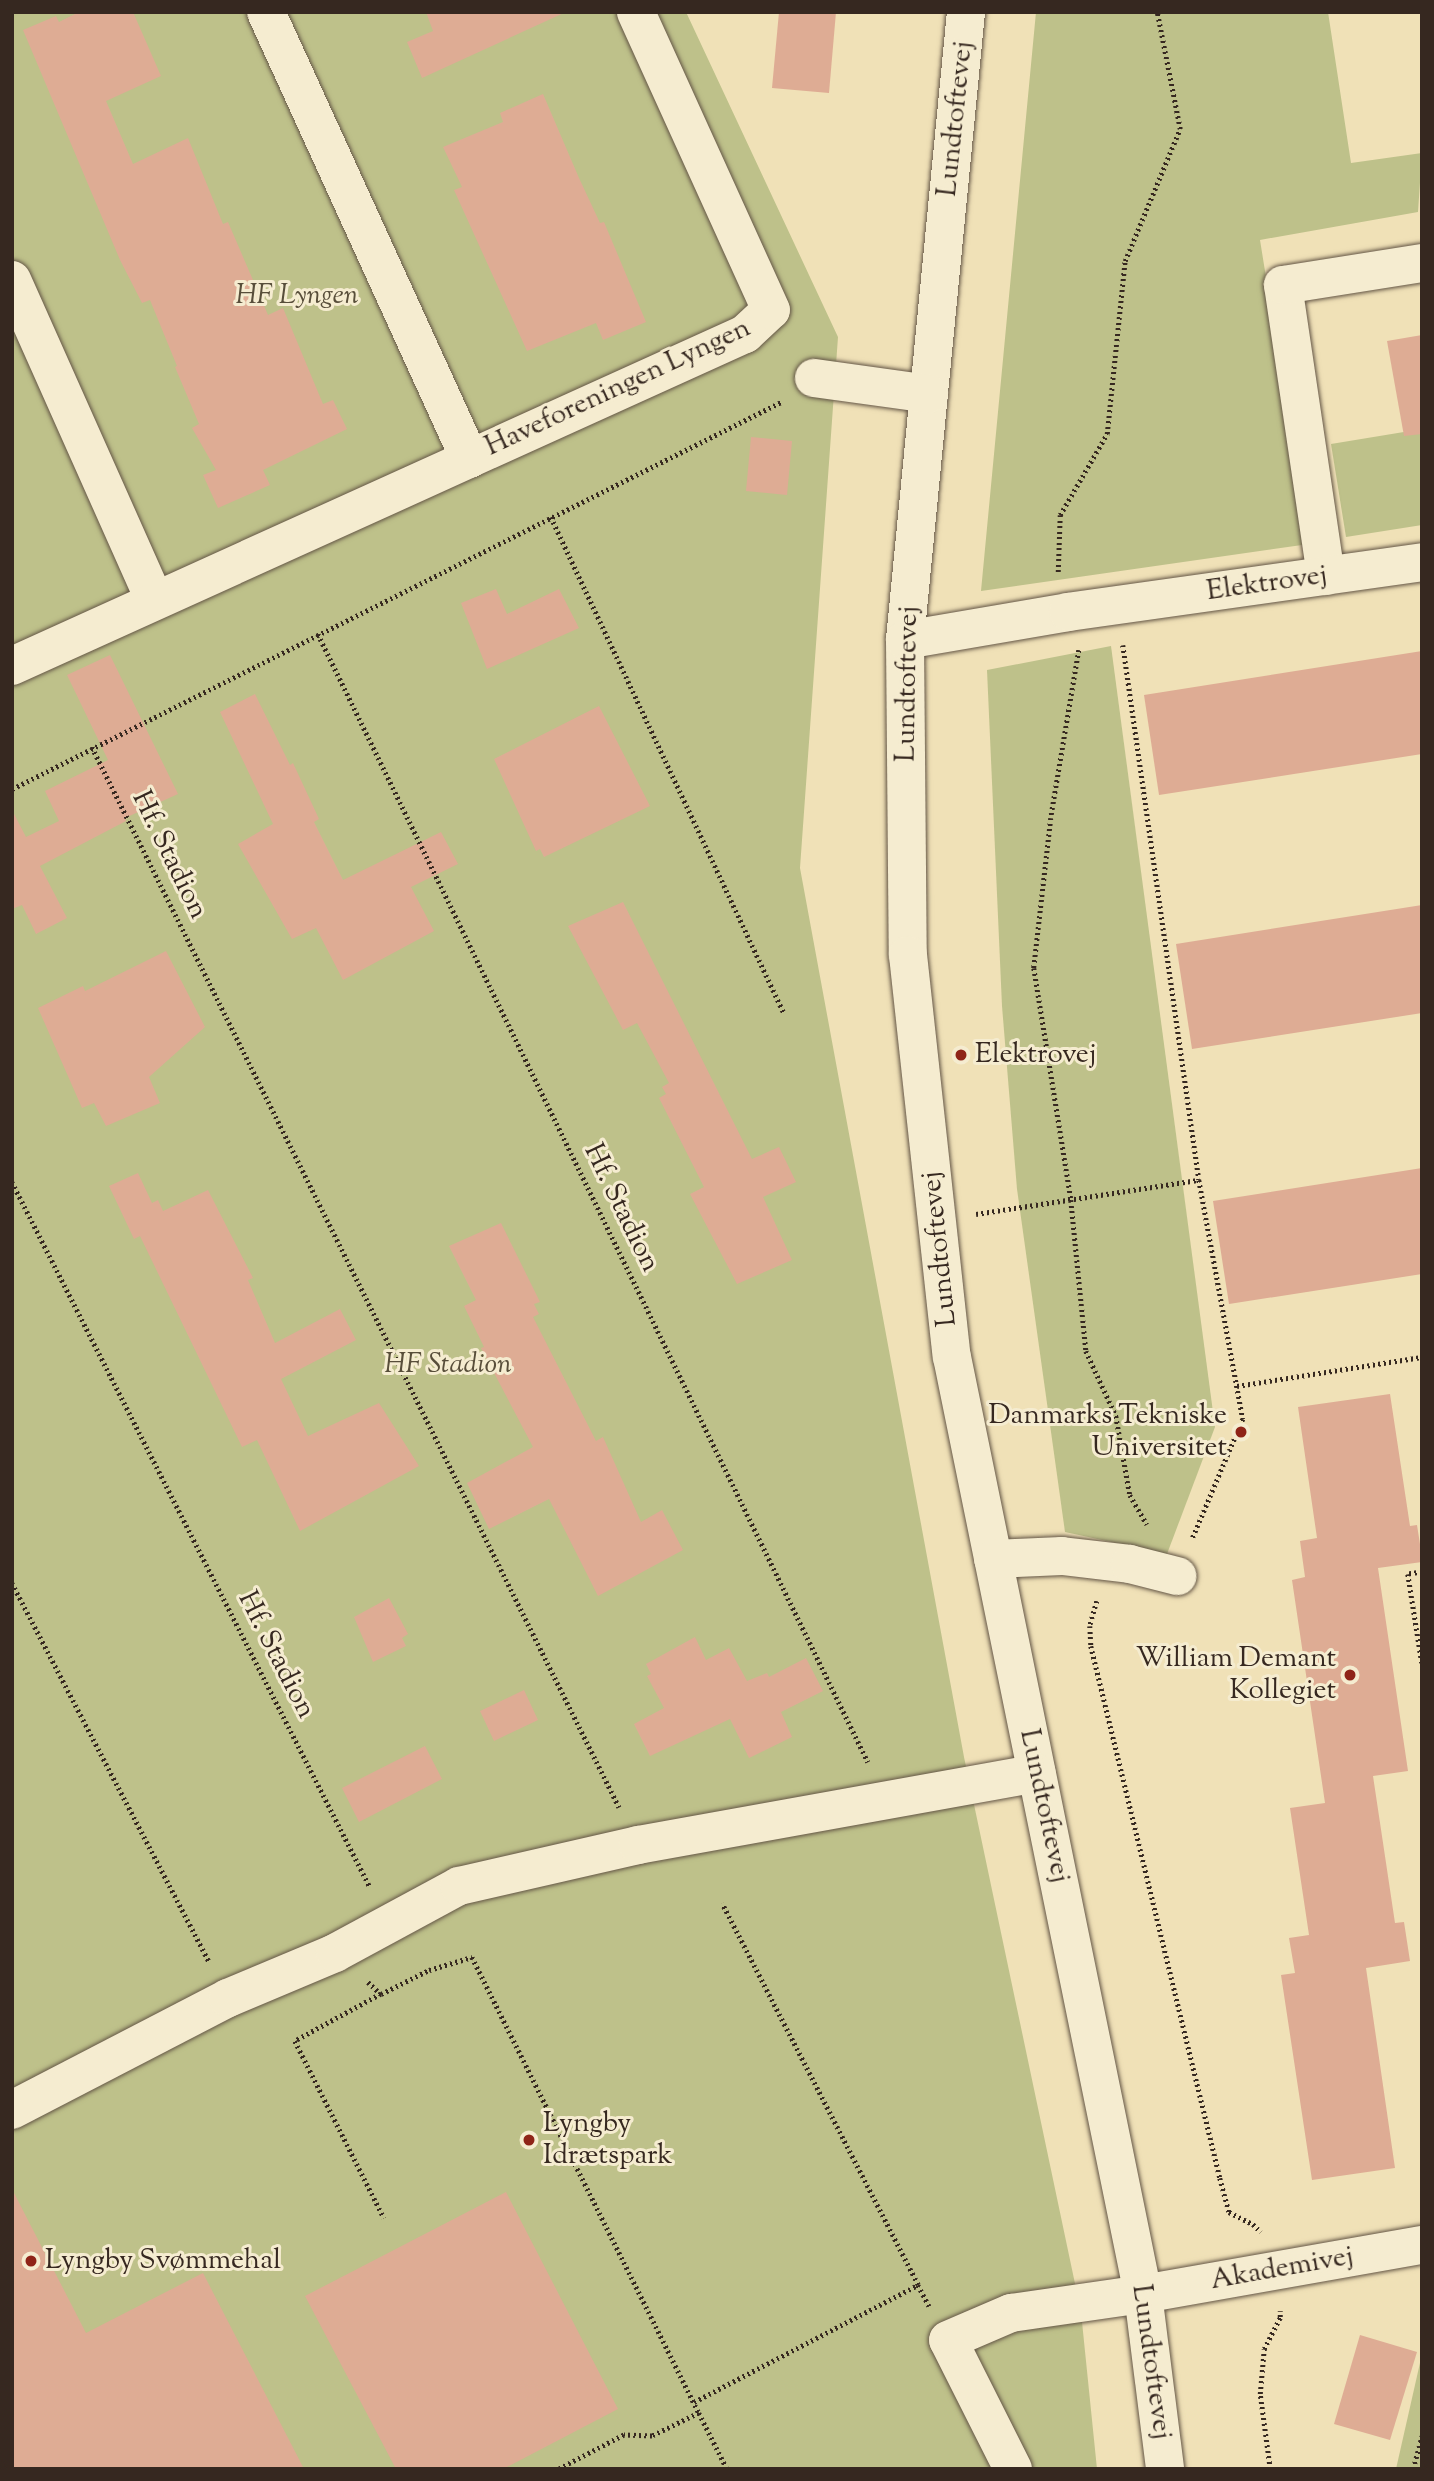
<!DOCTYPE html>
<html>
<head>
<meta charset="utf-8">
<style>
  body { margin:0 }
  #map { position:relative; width:1434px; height:2481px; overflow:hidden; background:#f0e1b7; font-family:"Sorts Mill Goudy",serif }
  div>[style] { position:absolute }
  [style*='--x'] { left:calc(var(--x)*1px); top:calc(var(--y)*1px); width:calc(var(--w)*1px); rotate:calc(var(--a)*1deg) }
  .green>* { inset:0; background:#bec18a }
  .building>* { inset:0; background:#deac94 }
  .path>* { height:4.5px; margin-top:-2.25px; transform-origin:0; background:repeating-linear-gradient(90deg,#362820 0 2px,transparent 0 5.5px) }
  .roads { filter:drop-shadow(0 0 2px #645646) drop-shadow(0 0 2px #645646) }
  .minor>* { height:38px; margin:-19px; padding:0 19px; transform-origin:19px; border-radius:19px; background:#f5ecd0 }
  .dots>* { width:19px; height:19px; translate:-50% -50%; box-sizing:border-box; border:4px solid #f5ecd0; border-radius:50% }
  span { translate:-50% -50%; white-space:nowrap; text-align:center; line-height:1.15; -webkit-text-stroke:6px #f5ecd0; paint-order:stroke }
  .street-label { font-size:28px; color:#362820 }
  .park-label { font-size:28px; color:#584e3a; font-style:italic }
  .poi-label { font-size:28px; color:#362820 }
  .left { translate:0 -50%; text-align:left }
  .right { translate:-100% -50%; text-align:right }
  .frame { position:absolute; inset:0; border:14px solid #362820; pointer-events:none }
</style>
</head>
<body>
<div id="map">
  <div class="green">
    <i style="clip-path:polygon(12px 12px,686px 12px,838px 337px,800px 868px,964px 1757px,1081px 2312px,1097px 2469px,12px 2469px)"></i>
    <i style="clip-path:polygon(1036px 12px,1328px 12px,1351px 163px,1422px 153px,1418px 212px,1260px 240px,1309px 544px,981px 591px)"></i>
    <i style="clip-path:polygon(1422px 429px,1422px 525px,1346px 537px,1331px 444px)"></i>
    <i style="clip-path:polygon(1111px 646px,1215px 1427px,1167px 1554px,1065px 1532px,1017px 1189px,1002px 1006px,987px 670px)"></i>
    <i style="clip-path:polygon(1422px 2354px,1422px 2469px,1396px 2469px)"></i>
  </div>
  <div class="building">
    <i style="clip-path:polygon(79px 12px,133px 12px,161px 76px,106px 101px,133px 164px,188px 138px,223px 224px,228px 222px,268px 315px,283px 308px,323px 404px,333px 400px,347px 429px,263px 470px,270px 485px,218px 508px,203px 475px,216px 470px,192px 428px,199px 424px,175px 367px,177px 366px,150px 300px,142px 303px,120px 260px,23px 30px,56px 16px,59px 22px)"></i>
    <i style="clip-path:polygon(426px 12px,566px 12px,422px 78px,407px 42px,433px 31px)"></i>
    <i style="clip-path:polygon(779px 12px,836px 12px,829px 93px,772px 88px)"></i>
    <i style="clip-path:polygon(543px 94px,579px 178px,600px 223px,604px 222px,646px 322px,603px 340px,596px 323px,527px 351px,454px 190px,462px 187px,443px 147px,503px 122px,500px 113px)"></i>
    <i style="clip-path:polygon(1422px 335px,1422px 434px,1404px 436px,1387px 341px)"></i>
    <i style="clip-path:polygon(751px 437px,792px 441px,787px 495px,746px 491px)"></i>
    <i style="clip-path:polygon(496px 589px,507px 614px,559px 589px,579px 628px,487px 669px,461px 603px)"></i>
    <i style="clip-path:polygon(1422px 651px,1422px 754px,1159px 795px,1144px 695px)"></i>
    <i style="clip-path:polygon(110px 655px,178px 794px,125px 818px,126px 821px,40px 866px,67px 918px,36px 934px,22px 905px,12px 909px,12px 810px,26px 837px,59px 821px,45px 791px,108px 760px,67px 675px)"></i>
    <i style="clip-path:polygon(255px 694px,290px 765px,293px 763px,319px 819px,314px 822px,343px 880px,441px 832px,458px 864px,411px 887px,434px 931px,343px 980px,316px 928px,292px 939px,238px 844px,273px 824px,220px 712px)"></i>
    <i style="clip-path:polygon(599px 706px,650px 806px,544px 857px,540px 849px,536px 851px,494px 759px)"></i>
    <i style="clip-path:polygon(623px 902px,752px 1159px,779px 1147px,796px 1182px,763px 1197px,792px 1260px,737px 1284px,690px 1194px,704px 1187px,659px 1098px,666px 1094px,662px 1087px,669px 1083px,637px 1023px,623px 1030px,568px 926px)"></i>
    <i style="clip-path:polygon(1422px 905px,1422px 1013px,1192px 1049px,1176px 944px)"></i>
    <i style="clip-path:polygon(166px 951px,205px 1027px,149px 1077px,160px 1103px,106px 1126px,94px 1103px,82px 1108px,38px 1008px,83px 986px,85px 991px)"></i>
    <i style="clip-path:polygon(1422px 1168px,1422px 1274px,1229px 1304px,1213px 1201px)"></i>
    <i style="clip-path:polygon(138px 1173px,152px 1203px,158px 1200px,163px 1211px,208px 1190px,253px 1278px,248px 1280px,275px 1343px,340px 1309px,356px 1340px,281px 1379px,308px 1436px,379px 1403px,419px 1466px,300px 1531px,257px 1440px,242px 1447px,140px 1236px,134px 1239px,109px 1186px)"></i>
    <i style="clip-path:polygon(501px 1223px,540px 1302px,534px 1304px,539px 1314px,533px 1317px,596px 1441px,603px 1437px,641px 1522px,662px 1510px,683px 1550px,598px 1596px,549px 1499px,489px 1529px,467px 1483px,533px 1447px,481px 1348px,484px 1347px,464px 1306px,476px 1300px,449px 1246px)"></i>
    <i style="clip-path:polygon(1390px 1394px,1410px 1526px,1417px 1525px,1422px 1557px,1422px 1562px,1378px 1568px,1408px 1771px,1373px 1776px,1395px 1923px,1404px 1922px,1410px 1961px,1366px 1968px,1395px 2168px,1312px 2180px,1281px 1975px,1295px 1973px,1289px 1938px,1309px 1935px,1290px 1808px,1325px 1803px,1292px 1580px,1305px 1577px,1300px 1541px,1317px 1538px,1298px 1407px)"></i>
    <i style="clip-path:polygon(389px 1598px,408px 1634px,402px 1638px,406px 1646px,373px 1662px,354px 1617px)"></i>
    <i style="clip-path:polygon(695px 1637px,706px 1660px,729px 1648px,747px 1681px,767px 1673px,769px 1677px,806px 1658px,823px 1691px,781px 1712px,792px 1737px,749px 1758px,730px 1719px,650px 1756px,634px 1724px,664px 1708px,647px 1676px,651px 1674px,646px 1664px)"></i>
    <i style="clip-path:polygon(524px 1690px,538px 1720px,494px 1741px,480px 1711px)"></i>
    <i style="clip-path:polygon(425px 1746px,442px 1779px,359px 1822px,342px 1788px)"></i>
    <i style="clip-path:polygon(12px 2189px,86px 2333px,203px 2273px,304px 2469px,12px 2469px)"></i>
    <i style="clip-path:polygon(506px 2192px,618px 2409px,503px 2469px,396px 2469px,305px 2296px)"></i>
    <i style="clip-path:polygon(1360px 2335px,1417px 2352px,1390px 2440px,1334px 2424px)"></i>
  </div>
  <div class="path">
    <i style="--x:551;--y:517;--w:548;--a:64.84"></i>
    <i style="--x:1058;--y:572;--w:57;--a:-88"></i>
    <i style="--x:1060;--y:515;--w:94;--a:-59.9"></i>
    <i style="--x:1107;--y:434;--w:174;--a:-84.1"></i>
    <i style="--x:1125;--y:261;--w:143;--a:-67.4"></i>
    <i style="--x:1180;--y:129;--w:119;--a:-101.1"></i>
    <i style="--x:318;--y:634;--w:1255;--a:64.01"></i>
    <i style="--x:1123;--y:645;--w:540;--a:81.91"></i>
    <i style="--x:1199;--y:1180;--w:243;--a:79.6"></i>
    <i style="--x:1243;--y:1419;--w:131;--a:112.9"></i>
    <i style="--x:1079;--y:650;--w:170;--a:99.5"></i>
    <i style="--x:1051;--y:818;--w:151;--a:96.5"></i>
    <i style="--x:1034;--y:968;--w:235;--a:80.9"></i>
    <i style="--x:1071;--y:1200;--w:152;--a:84.3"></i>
    <i style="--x:1086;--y:1351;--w:72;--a:65.2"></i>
    <i style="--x:1116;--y:1416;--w:80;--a:80"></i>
    <i style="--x:1130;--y:1495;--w:34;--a:60"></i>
    <i style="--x:92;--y:747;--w:1184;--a:63.56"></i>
    <i style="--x:12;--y:789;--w:861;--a:-26.71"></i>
    <i style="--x:12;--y:1182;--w:791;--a:63.08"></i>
    <i style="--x:976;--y:1214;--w:226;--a:-8.7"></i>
    <i style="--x:1237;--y:1386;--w:187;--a:-8.9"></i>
    <i style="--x:1422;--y:1572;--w:14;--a:172"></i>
    <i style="--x:1408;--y:1574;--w:90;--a:81.1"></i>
    <i style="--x:12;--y:1583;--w:428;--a:62.5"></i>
    <i style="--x:1097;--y:1601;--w:26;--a:106"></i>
    <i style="--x:1090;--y:1626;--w:20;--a:87"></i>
    <i style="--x:1091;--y:1646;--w:547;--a:76.37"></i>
    <i style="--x:1220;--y:2178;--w:35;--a:75"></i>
    <i style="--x:1229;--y:2212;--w:27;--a:27"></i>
    <i style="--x:1253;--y:2224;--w:11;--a:45"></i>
    <i style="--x:368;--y:1982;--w:18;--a:43"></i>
    <i style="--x:381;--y:1994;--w:54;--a:-26.6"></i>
    <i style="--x:429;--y:1970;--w:45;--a:-16.8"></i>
    <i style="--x:472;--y:1957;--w:509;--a:63.54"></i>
    <i style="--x:699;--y:2413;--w:52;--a:153.9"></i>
    <i style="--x:652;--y:2436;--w:28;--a:-178"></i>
    <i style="--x:624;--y:2435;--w:73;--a:152.4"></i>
    <i style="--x:381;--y:1994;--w:98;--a:151.3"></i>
    <i style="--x:295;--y:2041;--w:198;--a:63.3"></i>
    <i style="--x:918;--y:2285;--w:24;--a:62"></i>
    <i style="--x:694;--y:2402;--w:253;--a:-27.6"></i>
    <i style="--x:918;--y:2285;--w:429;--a:-117.2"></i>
    <i style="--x:699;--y:2413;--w:63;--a:63.4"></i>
    <i style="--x:1270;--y:2469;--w:76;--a:-97.6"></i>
    <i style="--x:1260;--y:2394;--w:45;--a:-84.9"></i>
    <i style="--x:1264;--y:2349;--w:36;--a:-63"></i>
    <i style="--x:1280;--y:2317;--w:6;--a:-90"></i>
    <i style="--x:1413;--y:2469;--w:34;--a:-75"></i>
  </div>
  <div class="roads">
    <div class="minor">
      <i style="--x:266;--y:12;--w:491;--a:65.5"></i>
      <i style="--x:966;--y:12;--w:631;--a:95.55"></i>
      <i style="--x:905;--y:640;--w:315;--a:89.5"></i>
      <i style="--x:908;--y:955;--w:404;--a:83.8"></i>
      <i style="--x:952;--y:1357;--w:956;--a:78.48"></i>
      <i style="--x:1143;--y:2294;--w:176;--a:82.8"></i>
      <i style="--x:12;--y:280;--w:351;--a:66"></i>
      <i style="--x:814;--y:378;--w:116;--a:7.9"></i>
      <i style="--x:1326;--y:576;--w:294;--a:-98.4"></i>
      <i style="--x:1283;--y:285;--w:141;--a:-9"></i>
      <i style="--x:905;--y:640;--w:165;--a:-9.7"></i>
      <i style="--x:1068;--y:612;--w:358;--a:-8"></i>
      <i style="--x:12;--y:666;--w:805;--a:-24.37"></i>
      <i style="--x:745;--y:334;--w:35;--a:-43"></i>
      <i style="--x:771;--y:310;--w:327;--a:-114.4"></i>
      <i style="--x:993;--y:1559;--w:69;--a:-2.5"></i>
      <i style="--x:1062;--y:1556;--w:68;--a:6.7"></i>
      <i style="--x:1130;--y:1564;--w:49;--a:14.3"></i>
      <i style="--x:12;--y:2110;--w:243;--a:-27.4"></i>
      <i style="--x:228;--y:1998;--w:116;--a:-22.8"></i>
      <i style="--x:335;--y:1953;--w:141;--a:-28.4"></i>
      <i style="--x:459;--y:1886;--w:184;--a:-12.9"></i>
      <i style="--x:638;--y:1845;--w:405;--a:-10.2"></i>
      <i style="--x:1013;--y:2469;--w:144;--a:-116.7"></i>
      <i style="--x:948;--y:2340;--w:69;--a:-23.2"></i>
      <i style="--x:1011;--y:2313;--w:133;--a:-8.2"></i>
      <i style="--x:1143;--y:2294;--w:283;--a:-10"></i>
    </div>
  </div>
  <div class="dots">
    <i style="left:961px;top:1055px;background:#8f2418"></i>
    <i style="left:1241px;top:1432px;background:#8f2418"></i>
    <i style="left:1350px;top:1675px;background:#8f2418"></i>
    <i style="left:529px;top:2140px;background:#8f2418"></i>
    <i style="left:31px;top:2261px;background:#8f2418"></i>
  </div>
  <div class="street-label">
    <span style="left:956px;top:119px;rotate:-84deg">Lundtoftevej</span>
    <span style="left:618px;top:388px;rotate:-25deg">Haveforeningen Lyngen</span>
    <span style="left:1267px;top:584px;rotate:-8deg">Elektrovej</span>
    <span style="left:908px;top:684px;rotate:-89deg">Lundtoftevej</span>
    <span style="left:169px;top:855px;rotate:64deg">Hf. Stadion</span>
    <span style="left:621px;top:1208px;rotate:64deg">Hf. Stadion</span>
    <span style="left:940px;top:1249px;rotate:-96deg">Lundtoftevej</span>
    <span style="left:276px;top:1655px;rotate:63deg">Hf. Stadion</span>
    <span style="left:1044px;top:1806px;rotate:78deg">Lundtoftevej</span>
    <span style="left:1282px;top:2269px;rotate:-10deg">Akademivej</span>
    <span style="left:1151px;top:2362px;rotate:82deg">Lundtoftevej</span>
  </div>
  <div class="park-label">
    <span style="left:297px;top:296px">HF Lyngen</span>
    <span style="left:448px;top:1365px">HF Stadion</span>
  </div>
  <div class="poi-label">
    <span class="left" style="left:975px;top:1055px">Elektrovej</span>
    <span class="right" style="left:1227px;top:1432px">Danmarks Tekniske<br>Universitet</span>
    <span class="right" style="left:1336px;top:1675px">William Demant<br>Kollegiet</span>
    <span class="left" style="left:543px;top:2140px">Lyngby<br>Idrætspark</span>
    <span class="left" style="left:45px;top:2261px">Lyngby Svømmehal</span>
  </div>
  <div class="frame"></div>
</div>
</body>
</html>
